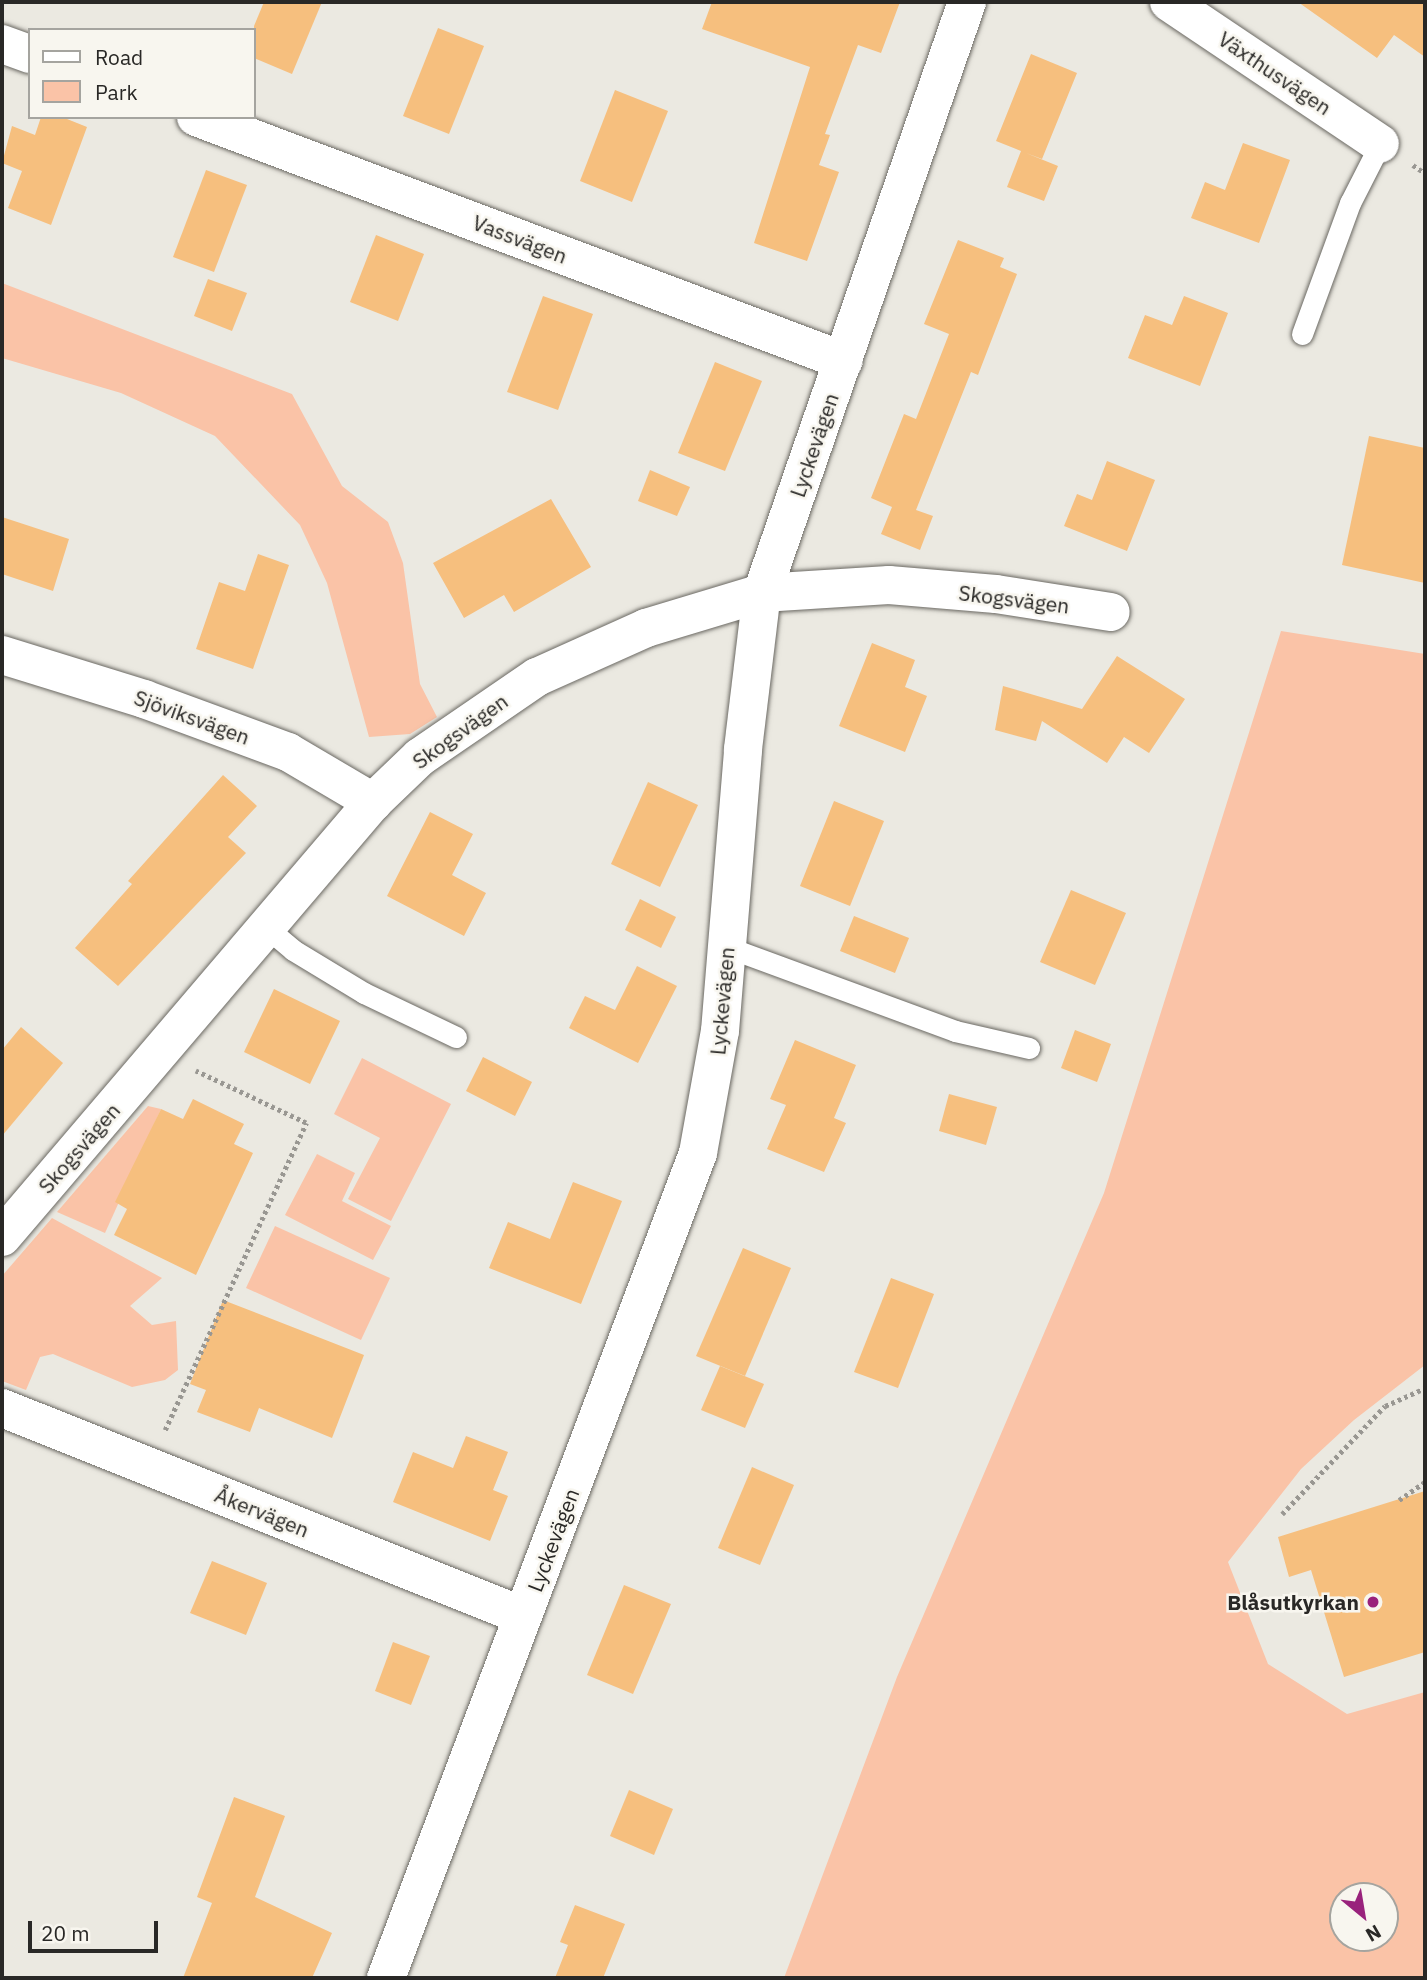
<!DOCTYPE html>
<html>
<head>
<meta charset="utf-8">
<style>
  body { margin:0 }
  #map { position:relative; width:1427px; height:1980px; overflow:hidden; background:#ebe9e1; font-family:"IBM Plex Sans",sans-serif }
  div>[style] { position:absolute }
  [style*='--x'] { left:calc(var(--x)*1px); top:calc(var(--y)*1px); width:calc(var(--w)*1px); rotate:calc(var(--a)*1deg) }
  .green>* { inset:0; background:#fac3a7 }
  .building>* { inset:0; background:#f6bf7e }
  .path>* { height:4.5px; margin-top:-2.25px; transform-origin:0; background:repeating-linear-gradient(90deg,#999792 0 3.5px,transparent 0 7px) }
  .roads { filter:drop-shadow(0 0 2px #6a6862) drop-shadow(0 0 2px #6a6862) }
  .service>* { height:21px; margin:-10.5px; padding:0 10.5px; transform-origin:10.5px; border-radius:10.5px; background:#fff }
  .minor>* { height:38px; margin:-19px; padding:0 19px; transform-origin:19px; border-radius:19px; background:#fff }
  .dots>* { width:19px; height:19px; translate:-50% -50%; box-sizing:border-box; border:4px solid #f8f6ef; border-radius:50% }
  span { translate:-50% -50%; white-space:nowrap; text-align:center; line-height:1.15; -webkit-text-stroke:5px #f8f6ef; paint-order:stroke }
  .street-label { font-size:21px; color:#292826 }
  .poi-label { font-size:21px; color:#292826; font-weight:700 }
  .right { translate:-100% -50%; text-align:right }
  .frame { position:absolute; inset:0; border:4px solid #292826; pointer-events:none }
  .legend { position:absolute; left:28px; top:28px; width:228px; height:91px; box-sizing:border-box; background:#f8f6ef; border:2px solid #a5a49f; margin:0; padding:9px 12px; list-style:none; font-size:21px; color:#292826 }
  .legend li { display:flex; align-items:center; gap:14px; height:35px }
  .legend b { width:35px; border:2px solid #a5a49f }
  .north { position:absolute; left:1329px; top:1882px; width:70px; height:70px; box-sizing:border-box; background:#f8f6ef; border:2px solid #a5a49f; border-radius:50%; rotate:150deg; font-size:19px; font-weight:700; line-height:28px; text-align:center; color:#292826 }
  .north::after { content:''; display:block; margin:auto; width:24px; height:32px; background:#99227c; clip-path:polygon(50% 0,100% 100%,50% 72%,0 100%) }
  .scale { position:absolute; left:28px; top:1921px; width:130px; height:32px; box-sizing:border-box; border:4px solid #292826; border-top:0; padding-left:9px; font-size:21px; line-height:24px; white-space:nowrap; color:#292826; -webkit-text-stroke:5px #f8f6ef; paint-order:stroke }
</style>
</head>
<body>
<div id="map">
  <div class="green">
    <i style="clip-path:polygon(2px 283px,292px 394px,342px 486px,388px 522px,403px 563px,420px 684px,437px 717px,410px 734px,369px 737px,327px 583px,300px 525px,215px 436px,121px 393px,2px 358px)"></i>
    <i style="clip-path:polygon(evenodd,1281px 631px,1425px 654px,1425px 1365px,1354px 1420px,1301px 1469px,1228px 1562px,1268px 1664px,1347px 1714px,1425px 1692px,1425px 1978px,784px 1978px,897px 1677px,1104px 1193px,1281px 631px,1385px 1896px,1385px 1938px,1343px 1938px,1343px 1896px,1385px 1896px)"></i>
    <i style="clip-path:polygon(362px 1058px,451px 1104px,391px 1221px,348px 1199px,380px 1138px,334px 1114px)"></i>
    <i style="clip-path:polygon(148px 1106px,161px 1109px,105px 1233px,57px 1212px)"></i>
    <i style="clip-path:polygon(317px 1154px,355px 1173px,342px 1201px,391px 1226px,373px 1260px,285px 1215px)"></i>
    <i style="clip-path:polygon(52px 1218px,162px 1278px,130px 1306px,152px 1325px,176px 1321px,178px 1370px,165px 1380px,132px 1387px,53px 1354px,40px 1357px,26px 1390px,2px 1381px,2px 1276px)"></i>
    <i style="clip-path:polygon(275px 1226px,390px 1278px,361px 1340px,246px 1288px)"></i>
  </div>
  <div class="building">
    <i style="clip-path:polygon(264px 2px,322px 2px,292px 74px,254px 58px,254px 26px)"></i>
    <i style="clip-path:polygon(712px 2px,900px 2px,881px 53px,858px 45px,825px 134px,830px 135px,819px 165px,839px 172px,807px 261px,754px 243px,810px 67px,702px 29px)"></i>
    <i style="clip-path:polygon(1298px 2px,1425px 2px,1425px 57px,1394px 35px,1377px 58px)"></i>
    <i style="clip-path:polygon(438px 28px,484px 46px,449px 134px,403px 116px)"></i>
    <i style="clip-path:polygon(1031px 54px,1077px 73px,1042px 159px,1026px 153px,1058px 166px,1044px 201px,1007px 187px,1021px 151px,996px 141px)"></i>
    <i style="clip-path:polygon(615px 90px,668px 111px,632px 202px,580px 181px)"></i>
    <i style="clip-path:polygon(41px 117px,62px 117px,87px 127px,51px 225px,8px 208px,22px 171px,2px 163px,12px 126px,35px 135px)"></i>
    <i style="clip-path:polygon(1243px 143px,1290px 160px,1259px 243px,1191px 218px,1205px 182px,1225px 190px)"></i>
    <i style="clip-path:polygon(206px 170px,247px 185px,214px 272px,173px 257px)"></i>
    <i style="clip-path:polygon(376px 235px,424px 254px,398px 321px,350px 302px)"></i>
    <i style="clip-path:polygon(958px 240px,1004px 258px,1000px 267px,1017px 274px,978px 375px,971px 372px,916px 510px,933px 516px,920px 550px,881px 534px,892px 507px,871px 498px,904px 414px,916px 419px,949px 334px,924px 324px)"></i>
    <i style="clip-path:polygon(208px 279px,247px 293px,232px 331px,194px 316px)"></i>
    <i style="clip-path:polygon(543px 296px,593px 314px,558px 410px,507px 392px)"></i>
    <i style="clip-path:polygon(1184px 296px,1228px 313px,1200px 386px,1128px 358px,1145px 315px,1172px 325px)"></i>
    <i style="clip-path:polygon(715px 362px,762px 381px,725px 471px,678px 453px)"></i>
    <i style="clip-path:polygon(1369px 436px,1425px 448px,1425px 583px,1342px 565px)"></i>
    <i style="clip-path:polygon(1107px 461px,1155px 480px,1127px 551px,1064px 526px,1077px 494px,1092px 500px)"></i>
    <i style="clip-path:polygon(650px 470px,690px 487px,677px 516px,638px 501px)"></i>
    <i style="clip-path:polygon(551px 499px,591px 567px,514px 612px,504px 595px,464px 618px,433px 563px)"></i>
    <i style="clip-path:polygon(2px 517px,69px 539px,53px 591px,2px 574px)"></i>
    <i style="clip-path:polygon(258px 554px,289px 565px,253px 669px,196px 649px,219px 582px,245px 591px)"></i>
    <i style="clip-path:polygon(872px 643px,915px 660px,905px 687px,927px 696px,905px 752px,839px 726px)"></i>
    <i style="clip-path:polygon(1117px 656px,1185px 699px,1149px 753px,1124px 737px,1107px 763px,1042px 721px,1036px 741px,995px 730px,1003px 686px,1082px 709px)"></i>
    <i style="clip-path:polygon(223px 775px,257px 806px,228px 837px,246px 853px,118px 986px,75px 948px,132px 884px,128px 881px)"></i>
    <i style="clip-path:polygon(648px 782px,698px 805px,660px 887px,611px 864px)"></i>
    <i style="clip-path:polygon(834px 801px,884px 821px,850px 906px,800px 886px)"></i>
    <i style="clip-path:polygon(430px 812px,473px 834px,452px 875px,486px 893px,464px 936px,387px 896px)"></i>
    <i style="clip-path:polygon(1071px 890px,1126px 913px,1095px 985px,1040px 962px)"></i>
    <i style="clip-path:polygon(640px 899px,676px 917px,661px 948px,625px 930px)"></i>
    <i style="clip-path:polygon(854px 916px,909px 938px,895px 973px,840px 951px)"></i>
    <i style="clip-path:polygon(637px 966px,677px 986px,638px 1063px,569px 1028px,585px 996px,615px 1010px)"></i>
    <i style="clip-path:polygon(274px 989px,340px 1021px,310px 1084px,244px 1052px)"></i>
    <i style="clip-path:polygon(21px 1027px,63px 1063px,2px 1136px,2px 1050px)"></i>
    <i style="clip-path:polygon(1075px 1030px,1111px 1044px,1097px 1082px,1061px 1068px)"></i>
    <i style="clip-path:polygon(795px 1040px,856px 1065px,834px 1118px,846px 1123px,824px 1172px,767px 1149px,786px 1105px,770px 1099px)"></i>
    <i style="clip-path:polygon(483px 1057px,532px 1082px,515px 1116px,466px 1091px)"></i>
    <i style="clip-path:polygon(949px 1094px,997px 1107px,986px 1145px,939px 1131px)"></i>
    <i style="clip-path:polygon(193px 1099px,244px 1124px,234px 1144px,253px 1153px,196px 1275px,114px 1235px,127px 1209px,115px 1202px,161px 1109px,183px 1119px)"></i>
    <i style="clip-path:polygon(573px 1182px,622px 1201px,581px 1304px,489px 1268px,508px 1222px,550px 1239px)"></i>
    <i style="clip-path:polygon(743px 1248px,791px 1268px,745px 1376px,696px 1356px)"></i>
    <i style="clip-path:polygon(891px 1278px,934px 1294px,898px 1388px,854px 1372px)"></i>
    <i style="clip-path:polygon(223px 1300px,364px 1355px,332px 1438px,259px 1408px,250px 1432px,197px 1412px,206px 1390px,190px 1384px)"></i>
    <i style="clip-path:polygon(720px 1366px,764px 1384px,745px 1428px,701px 1410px)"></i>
    <i style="clip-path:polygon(466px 1436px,508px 1452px,493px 1490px,508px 1496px,490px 1541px,393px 1502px,413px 1452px,453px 1468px)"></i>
    <i style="clip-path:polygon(752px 1467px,794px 1485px,760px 1565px,718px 1548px)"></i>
    <i style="clip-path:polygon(1425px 1491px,1425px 1652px,1344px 1677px,1311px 1570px,1289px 1577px,1278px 1537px)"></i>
    <i style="clip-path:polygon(212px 1561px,267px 1583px,246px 1635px,190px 1613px)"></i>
    <i style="clip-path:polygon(624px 1585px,671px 1604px,633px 1694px,587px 1675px)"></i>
    <i style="clip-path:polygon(393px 1642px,430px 1656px,411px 1705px,375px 1691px)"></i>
    <i style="clip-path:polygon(629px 1790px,673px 1809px,654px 1855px,610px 1836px)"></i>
    <i style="clip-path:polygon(234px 1797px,285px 1816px,255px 1897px,332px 1933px,312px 1978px,183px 1978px,212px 1903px,197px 1897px)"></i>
    <i style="clip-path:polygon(575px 1905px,625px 1924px,603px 1978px,555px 1978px,568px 1945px,560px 1942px)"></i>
  </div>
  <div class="path">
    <i style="--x:1413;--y:165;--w:14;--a:34"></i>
    <i style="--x:165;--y:1430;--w:338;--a:-65.3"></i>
    <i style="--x:306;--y:1123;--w:122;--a:-154.7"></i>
    <i style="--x:1399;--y:1500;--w:32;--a:-35"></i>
    <i style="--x:1282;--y:1514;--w:149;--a:-46.4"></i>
    <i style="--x:1385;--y:1406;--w:44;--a:-24.2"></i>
  </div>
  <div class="roads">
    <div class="service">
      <i style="--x:1302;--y:334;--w:140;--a:-69.9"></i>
      <i style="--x:1350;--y:203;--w:66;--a:-63"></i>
      <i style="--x:267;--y:928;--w:34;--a:40"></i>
      <i style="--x:293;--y:950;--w:83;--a:31.2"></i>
      <i style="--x:364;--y:993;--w:102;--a:25.6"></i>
      <i style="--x:727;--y:947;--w:243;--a:20.2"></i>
      <i style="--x:955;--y:1031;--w:76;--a:12.9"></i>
    </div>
    <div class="minor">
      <i style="--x:1169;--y:2;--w:254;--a:33.9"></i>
      <i style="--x:2;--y:44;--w:30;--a:20"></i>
      <i style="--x:196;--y:117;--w:692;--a:20.63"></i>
      <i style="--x:2;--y:655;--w:149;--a:17.2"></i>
      <i style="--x:144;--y:699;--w:153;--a:20.2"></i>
      <i style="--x:288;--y:752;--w:99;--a:30.5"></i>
      <i style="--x:2;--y:1237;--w:572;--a:-49.54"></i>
      <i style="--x:373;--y:802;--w:65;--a:-43.8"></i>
      <i style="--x:420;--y:757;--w:142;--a:-34.4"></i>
      <i style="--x:537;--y:677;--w:120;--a:-24.2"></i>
      <i style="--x:646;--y:628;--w:121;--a:-16.8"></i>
      <i style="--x:762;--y:593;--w:127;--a:-3.6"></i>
      <i style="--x:889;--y:585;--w:107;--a:4.8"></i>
      <i style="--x:996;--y:594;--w:116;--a:8.9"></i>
      <i style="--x:2;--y:1408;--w:561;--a:21.76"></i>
      <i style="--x:386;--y:1978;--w:882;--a:-69.28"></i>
      <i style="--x:698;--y:1153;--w:124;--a:-79.8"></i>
      <i style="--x:720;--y:1031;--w:283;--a:-85.3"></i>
      <i style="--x:743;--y:749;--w:157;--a:-83.1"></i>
      <i style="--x:762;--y:593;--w:626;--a:-70.87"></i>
    </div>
  </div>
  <div class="dots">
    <i style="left:1373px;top:1602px;background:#99227c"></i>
  </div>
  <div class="street-label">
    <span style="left:1275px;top:73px;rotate:34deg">Växthusvägen</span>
    <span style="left:520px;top:239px;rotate:21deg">Vassvägen</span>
    <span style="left:814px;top:445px;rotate:-71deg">Lyckevägen</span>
    <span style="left:1014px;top:599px;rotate:7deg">Skogsvägen</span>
    <span style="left:192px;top:717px;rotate:20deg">Sjöviksvägen</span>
    <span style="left:460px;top:731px;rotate:-36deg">Skogsvägen</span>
    <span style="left:722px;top:1001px;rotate:-85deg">Lyckevägen</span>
    <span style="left:79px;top:1148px;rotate:-49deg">Skogsvägen</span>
    <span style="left:262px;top:1512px;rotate:22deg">Åkervägen</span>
    <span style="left:553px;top:1540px;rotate:-69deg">Lyckevägen</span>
  </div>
  <div class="poi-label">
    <span class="right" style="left:1359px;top:1602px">Blåsutkyrkan</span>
  </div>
  <div class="frame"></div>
  <ul class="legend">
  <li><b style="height:9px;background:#fff"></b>Road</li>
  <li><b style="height:19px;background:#fac3a7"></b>Park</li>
  </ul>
  <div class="north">N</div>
  <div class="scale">20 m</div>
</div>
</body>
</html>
